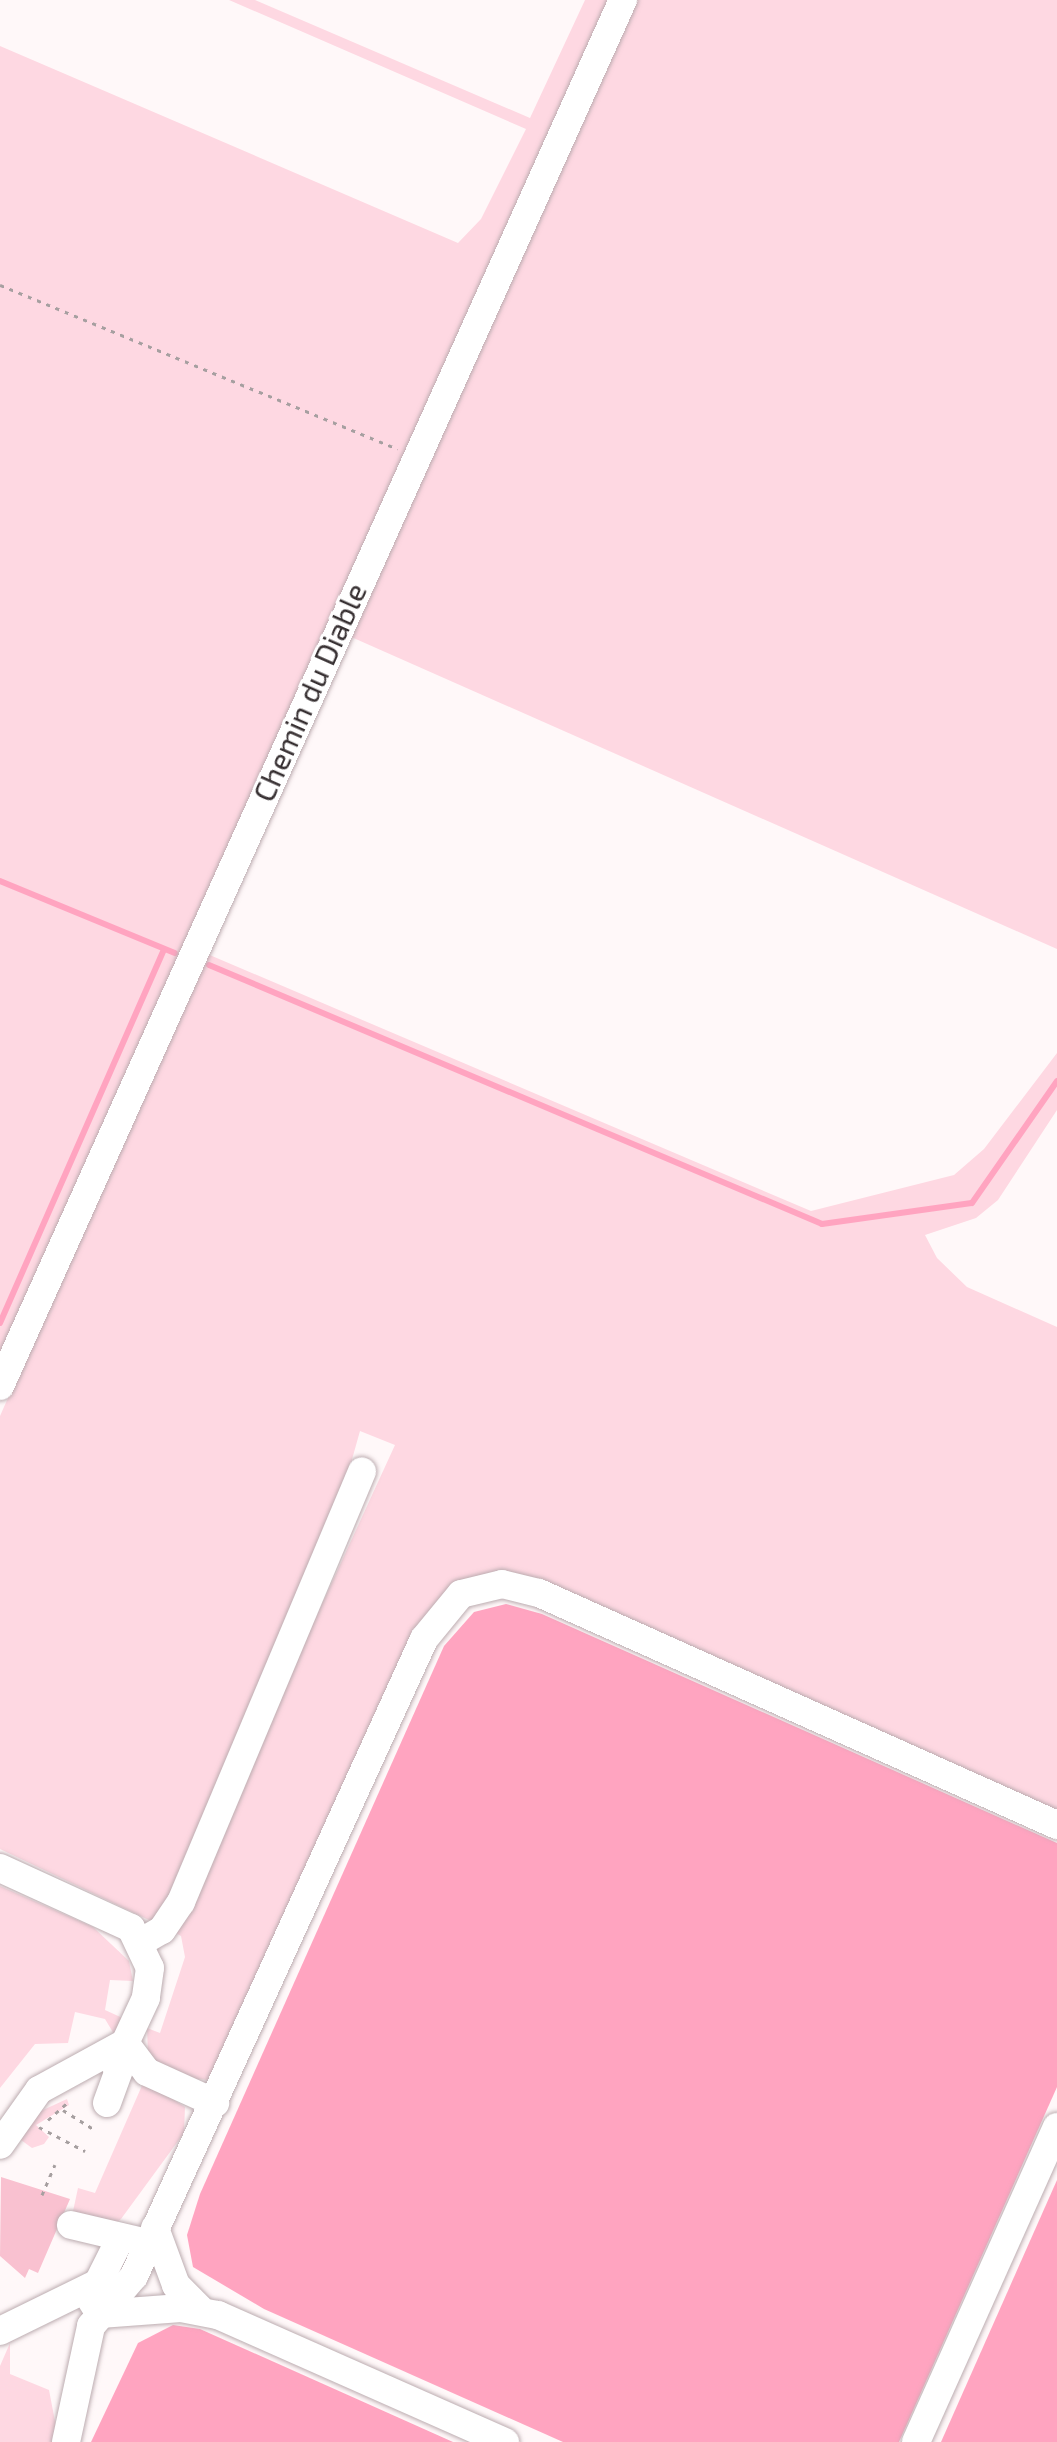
<!DOCTYPE html>
<html>
<head>
<meta charset="utf-8">
<style>
  body { margin:0 }
  #map { position:relative; width:1057px; height:2442px; overflow:hidden; background:#fff8f9; font-family:"Exo 2",sans-serif }
  div>[style] { position:absolute }
  [style*='--x'] { left:calc(var(--x)*1px); top:calc(var(--y)*1px); width:calc(var(--w)*1px); rotate:calc(var(--a)*1deg) }
  .green>* { inset:0; background:#fed8e2 }
  .water>* { inset:0; background:#ffa4c0 }
  .stream>* { height:6px; margin:-3px; padding:0 3px; transform-origin:3px; border-radius:3px; background:#ffa4c0 }
  .building>* { inset:0; background:#f9c1d0 }
  .path>* { height:3px; margin-top:-1.5px; transform-origin:0; background:repeating-linear-gradient(90deg,#a69fa0 0 4px,transparent 0 10px) }
  .roads { filter:drop-shadow(0 0 2px #bcacb0) drop-shadow(0 0 2px #bcacb0) }
  .minor>* { height:28px; margin:-14px; padding:0 14px; transform-origin:14px; border-radius:14px; background:#fff }
  span { translate:-50% -50%; white-space:nowrap; text-align:center; line-height:1.15; -webkit-text-stroke:6px #fff; paint-order:stroke }
  .street-label { font-size:30px; color:#373032 }
</style>
</head>
<body>
<div id="map">
  <div class="green">
    <i style="clip-path:polygon(229px 0,255px 0,530px 118px,585px 0,610px 0,0 1358px,0 46px,458px 243px,481px 219px,526px 129px)"></i>
    <i style="clip-path:polygon(636px 0,1057px 0,1057px 949px,349px 636px)"></i>
    <i style="clip-path:polygon(205px 953px,811px 1211px,954px 1175px,984px 1149px,1057px 1053px,1057px 1110px,998px 1200px,976px 1218px,925px 1235px,937px 1258px,967px 1287px,1057px 1327px,1057px 1820px,561px 1598px,452px 1594px,209px 2080px,173px 2077px,148px 2054px,147px 2028px,160px 2033px,185px 1957px,181px 1936px,172px 1931px,395px 1445px,360px 1431px,340px 1502px,175px 1900px,151px 1921px,0 1849px,0 1416px)"></i>
    <i style="clip-path:polygon(0 1886px,93px 1927px,129px 1961px,133px 1981px,110px 1980px,105px 2010px,127px 2020px,114px 2034px,105px 2019px,75px 2012px,68px 2043px,35px 2044px,0 2088px)"></i>
    <i style="clip-path:polygon(144px 2081px,185px 2107px,184px 2133px,121px 2219px,111px 2226px,72px 2216px,78px 2188px,95px 2193px)"></i>
    <i style="clip-path:polygon(67px 2099px,69px 2105px,36px 2125px,49px 2137px,44px 2144px,32px 2148px,21px 2140px,30px 2116px)"></i>
    <i style="clip-path:polygon(10px 2343px,10px 2374px,49px 2390px,59px 2442px,0 2442px,0 2366px)"></i>
  </div>
  <div class="water">
    <i style="clip-path:polygon(506px 1604px,542px 1614px,1057px 1843px,1057px 2087px,899px 2442px,563px 2442px,264px 2309px,193px 2267px,187px 2235px,200px 2194px,444px 1646px,474px 1612px)"></i>
    <i style="clip-path:polygon(1057px 2180px,1057px 2442px,941px 2442px)"></i>
    <i style="clip-path:polygon(173px 2325px,200px 2329px,453px 2442px,91px 2442px,138px 2343px)"></i>
  </div>
  <div class="stream">
    <i style="--x:0;--y:881;--w:189;--a:22.4"></i>
    <i style="--x:209;--y:965;--w:665;--a:22.9"></i>
    <i style="--x:822;--y:1224;--w:151;--a:-8"></i>
    <i style="--x:972;--y:1203;--w:149;--a:-55.1"></i>
    <i style="--x:0;--y:1323;--w:406;--a:-66.3"></i>
  </div>
  <div class="building">
    <i style="clip-path:polygon(1px 2177px,70px 2199px,38px 2273px,29px 2269px,25px 2278px,0 2256px)"></i>
  </div>
  <div class="path">
    <i style="--x:0;--y:285;--w:430;--a:22.4"></i>
    <i style="--x:63;--y:2110;--w:38;--a:32"></i>
    <i style="--x:48;--y:2120;--w:28;--a:-42"></i>
    <i style="--x:39;--y:2127;--w:52;--a:27.6"></i>
    <i style="--x:42;--y:2195;--w:33;--a:-67"></i>
  </div>
  <div class="roads">
    <div class="minor">
      <i style="--x:0;--y:1386;--w:1520;--a:-65.8"></i>
      <i style="--x:0;--y:1868;--w:144;--a:24.6"></i>
      <i style="--x:131;--y:1928;--w:44;--a:64.6"></i>
      <i style="--x:150;--y:1968;--w:30;--a:98"></i>
      <i style="--x:146;--y:1998;--w:50;--a:115"></i>
      <i style="--x:125;--y:2043;--w:98;--a:151.3"></i>
      <i style="--x:39;--y:2090;--w:67;--a:125.3"></i>
      <i style="--x:141;--y:1942;--w:24;--a:-30"></i>
      <i style="--x:162;--y:1930;--w:34;--a:-56"></i>
      <i style="--x:181;--y:1902;--w:467;--a:-67.2"></i>
      <i style="--x:125;--y:2043;--w:36;--a:53"></i>
      <i style="--x:147;--y:2072;--w:75;--a:24.5"></i>
      <i style="--x:107;--y:2103;--w:33;--a:-70"></i>
      <i style="--x:118;--y:2072;--w:19;--a:-108"></i>
      <i style="--x:71;--y:2225;--w:69;--a:13.4"></i>
      <i style="--x:155;--y:2228;--w:61;--a:69.8"></i>
      <i style="--x:176;--y:2285;--w:33;--a:45"></i>
      <i style="--x:85;--y:2290;--w:28;--a:58"></i>
      <i style="--x:100;--y:2314;--w:81;--a:-4.2"></i>
      <i style="--x:181;--y:2308;--w:38;--a:11"></i>
      <i style="--x:218;--y:2315;--w:314;--a:23.9"></i>
      <i style="--x:0;--y:2331;--w:109;--a:-26.1"></i>
      <i style="--x:98;--y:2283;--w:51;--a:-63.4"></i>
      <i style="--x:66;--y:2442;--w:119;--a:-77.8"></i>
      <i style="--x:91;--y:2326;--w:66;--a:-49.3"></i>
      <i style="--x:134;--y:2276;--w:700;--a:-65.52"></i>
      <i style="--x:424;--y:1639;--w:58;--a:-50.6"></i>
      <i style="--x:461;--y:1594;--w:42;--a:-13.7"></i>
      <i style="--x:502;--y:1584;--w:38;--a:14"></i>
      <i style="--x:539;--y:1593;--w:568;--a:24.13"></i>
      <i style="--x:916;--y:2442;--w:345;--a:-65.9"></i>
    </div>
  </div>
  <div class="street-label">
    <span style="left:309px;top:692px;rotate:-66deg">Chemin du Diable</span>
  </div>
</div>
</body>
</html>
